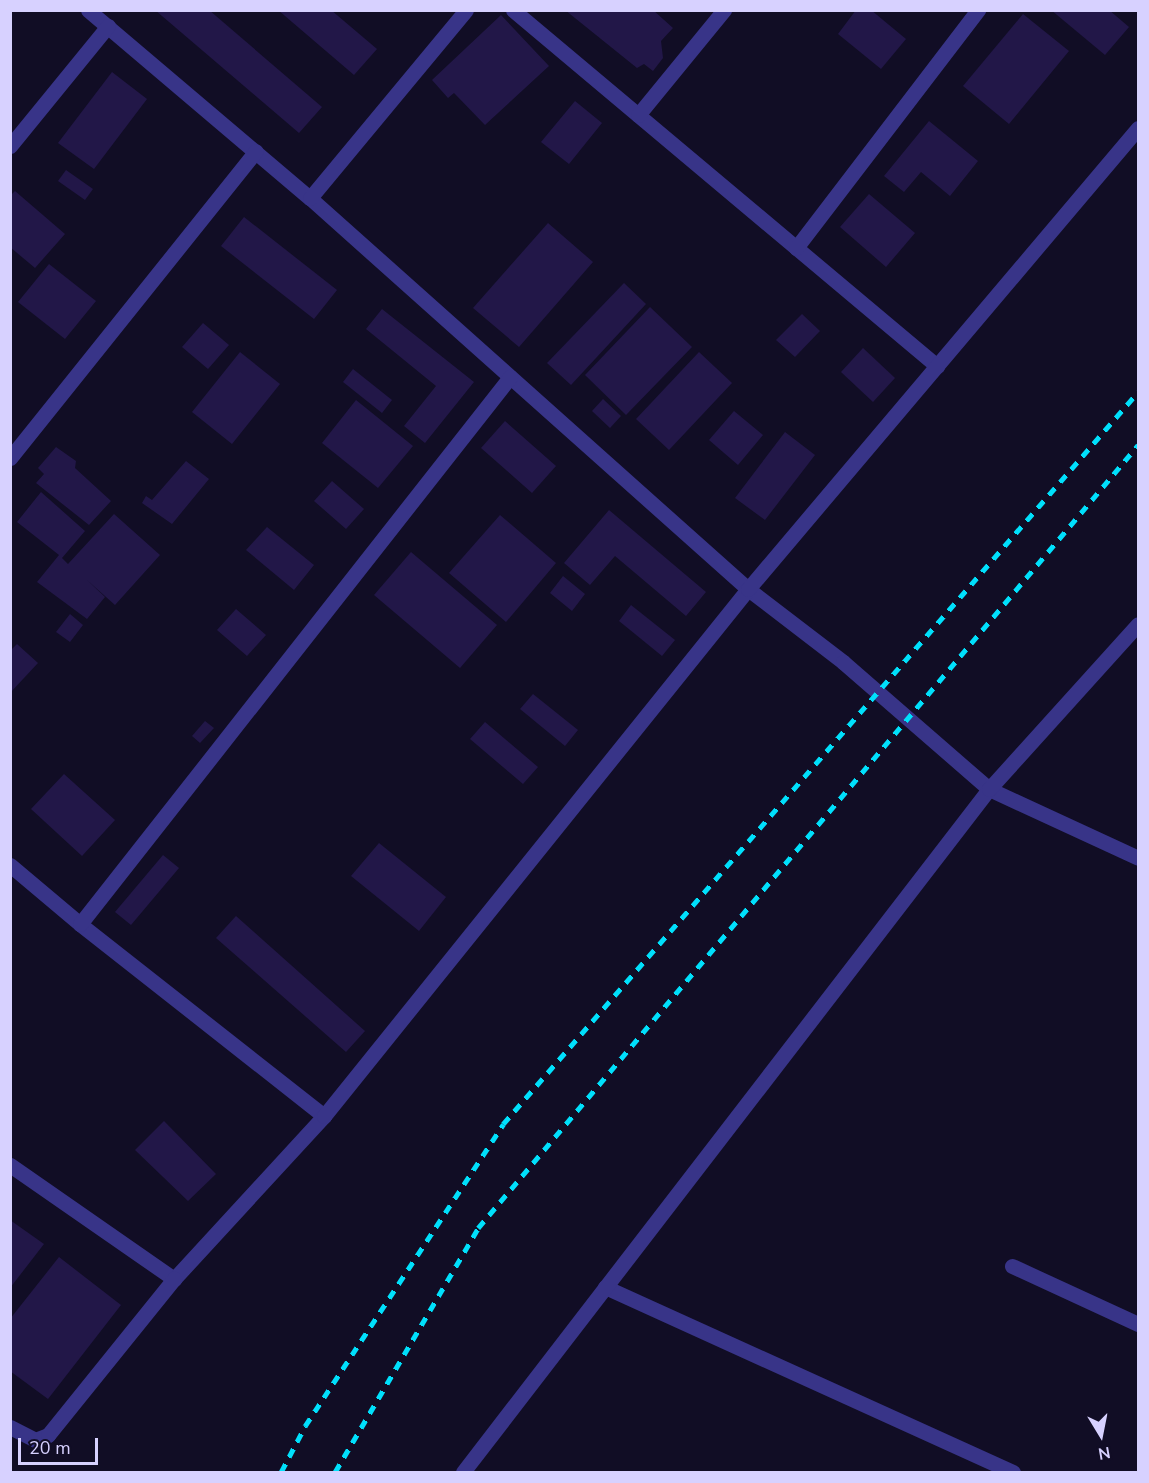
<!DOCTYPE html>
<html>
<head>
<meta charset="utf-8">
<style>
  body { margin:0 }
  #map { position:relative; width:1149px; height:1483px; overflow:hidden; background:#110d25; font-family:"Nunito Sans",sans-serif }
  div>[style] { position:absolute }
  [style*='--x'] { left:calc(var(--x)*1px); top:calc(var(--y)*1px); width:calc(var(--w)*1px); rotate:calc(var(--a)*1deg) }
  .building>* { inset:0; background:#221748 }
  .minor>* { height:15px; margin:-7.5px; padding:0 7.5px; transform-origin:7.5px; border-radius:7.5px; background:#383488 }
  .rail>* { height:4.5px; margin-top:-2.25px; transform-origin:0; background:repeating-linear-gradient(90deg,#00e0fc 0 9px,transparent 0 17px) }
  span { translate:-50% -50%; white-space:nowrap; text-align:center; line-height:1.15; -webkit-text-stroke:4.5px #110d25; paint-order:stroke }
  .frame { position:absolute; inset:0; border:12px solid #d7d1ff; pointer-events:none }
  .north { position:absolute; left:1071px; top:1405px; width:60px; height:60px; -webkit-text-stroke:4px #110d25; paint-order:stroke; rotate:170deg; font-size:16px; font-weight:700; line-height:24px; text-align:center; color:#d7d1ff }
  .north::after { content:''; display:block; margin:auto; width:21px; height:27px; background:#d7d1ff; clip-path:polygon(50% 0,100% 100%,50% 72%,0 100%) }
  .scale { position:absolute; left:18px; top:1438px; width:80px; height:27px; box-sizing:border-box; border:3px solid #d7d1ff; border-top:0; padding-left:8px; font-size:18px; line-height:21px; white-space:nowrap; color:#d7d1ff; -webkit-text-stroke:4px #110d25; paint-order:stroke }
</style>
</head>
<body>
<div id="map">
  <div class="building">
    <i style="clip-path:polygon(155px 10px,209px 10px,322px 107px,299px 133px)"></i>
    <i style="clip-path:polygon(278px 10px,331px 10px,377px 49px,354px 75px)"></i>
    <i style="clip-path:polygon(565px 10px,653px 10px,673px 28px,661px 41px,663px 58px,653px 71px,644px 64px,637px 68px)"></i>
    <i style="clip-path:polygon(856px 10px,871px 10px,906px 39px,881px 69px,838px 34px)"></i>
    <i style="clip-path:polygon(1051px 10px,1109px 10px,1129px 27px,1105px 55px)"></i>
    <i style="clip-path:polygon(1023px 14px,1069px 51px,1009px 124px,963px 86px)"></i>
    <i style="clip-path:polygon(501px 15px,549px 66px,485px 125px,454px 93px,448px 98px,432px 80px)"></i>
    <i style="clip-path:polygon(112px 72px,147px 99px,94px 169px,58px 143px)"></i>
    <i style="clip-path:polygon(575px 101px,602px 123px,569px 164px,541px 142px)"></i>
    <i style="clip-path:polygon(929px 121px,978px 161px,950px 196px,921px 172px,904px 192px,884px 176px)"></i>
    <i style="clip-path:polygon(66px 170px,93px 189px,85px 200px,58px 181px)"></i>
    <i style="clip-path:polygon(15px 191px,65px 234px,35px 268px,10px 247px,10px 196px)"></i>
    <i style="clip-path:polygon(869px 194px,915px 233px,886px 267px,840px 227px)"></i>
    <i style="clip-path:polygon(244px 217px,337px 290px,314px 319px,221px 246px)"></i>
    <i style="clip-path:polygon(548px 223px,593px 262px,519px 347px,473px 308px)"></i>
    <i style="clip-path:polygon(49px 264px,96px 301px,65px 339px,18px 302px)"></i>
    <i style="clip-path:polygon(624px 283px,646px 304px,571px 385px,547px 363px)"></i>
    <i style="clip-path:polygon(650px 307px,692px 347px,626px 415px,585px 375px)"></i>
    <i style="clip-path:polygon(382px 309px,474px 382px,425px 443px,404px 426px,436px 386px,366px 329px)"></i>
    <i style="clip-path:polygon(802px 314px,820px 331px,795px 357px,776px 340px)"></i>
    <i style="clip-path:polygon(203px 323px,229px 345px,208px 369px,182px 347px)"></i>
    <i style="clip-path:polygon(863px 348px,895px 378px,873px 402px,841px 372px)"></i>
    <i style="clip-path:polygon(240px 352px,280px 384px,232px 444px,192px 412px)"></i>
    <i style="clip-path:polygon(699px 352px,732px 383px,669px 450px,636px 419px)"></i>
    <i style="clip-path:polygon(353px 369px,392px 400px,382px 413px,343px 382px)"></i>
    <i style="clip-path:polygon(603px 399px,621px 416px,610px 428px,592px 411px)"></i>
    <i style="clip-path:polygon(356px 400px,413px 446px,378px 488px,322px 443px)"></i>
    <i style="clip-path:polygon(734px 411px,763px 435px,738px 465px,709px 440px)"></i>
    <i style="clip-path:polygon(505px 421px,556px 466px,532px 493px,481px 448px)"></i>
    <i style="clip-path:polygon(785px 432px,815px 455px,765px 520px,735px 498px)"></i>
    <i style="clip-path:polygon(56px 447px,76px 461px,75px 468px,111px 501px,89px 525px,36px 483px,44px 474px,38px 468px)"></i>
    <i style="clip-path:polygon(186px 461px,209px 479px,172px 524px,142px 503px,146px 496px,152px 500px)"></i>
    <i style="clip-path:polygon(332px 481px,364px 509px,346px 529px,314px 501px)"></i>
    <i style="clip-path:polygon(41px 492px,85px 531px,62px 558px,68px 564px,114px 514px,160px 555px,115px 605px,87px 580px,105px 597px,87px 619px,37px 582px,59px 555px,17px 522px)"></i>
    <i style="clip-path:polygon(609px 510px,706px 592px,686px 616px,615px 556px,590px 585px,564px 563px)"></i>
    <i style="clip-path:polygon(500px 515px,556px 563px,506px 622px,449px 573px)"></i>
    <i style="clip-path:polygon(267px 527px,314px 565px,294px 590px,246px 550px)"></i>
    <i style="clip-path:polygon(411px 552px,497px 625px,460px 668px,374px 595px)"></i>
    <i style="clip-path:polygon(563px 576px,585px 594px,572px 611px,550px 593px)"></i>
    <i style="clip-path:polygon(631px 605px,675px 640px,662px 656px,619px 621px)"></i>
    <i style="clip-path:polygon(236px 609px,266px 635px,247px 656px,217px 630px)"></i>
    <i style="clip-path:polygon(70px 614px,83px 625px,70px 642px,56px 632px)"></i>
    <i style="clip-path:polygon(17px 644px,38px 663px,10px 693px,10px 651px)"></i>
    <i style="clip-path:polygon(533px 694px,578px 730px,565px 746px,520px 709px)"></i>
    <i style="clip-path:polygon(205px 721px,214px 728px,200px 743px,192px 736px)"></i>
    <i style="clip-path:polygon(485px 722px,538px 767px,523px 784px,470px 739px)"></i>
    <i style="clip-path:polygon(64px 774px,115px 820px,82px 856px,31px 809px)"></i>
    <i style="clip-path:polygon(379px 843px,446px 897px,419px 931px,351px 876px)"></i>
    <i style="clip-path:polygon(163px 855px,179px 868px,131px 925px,115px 912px)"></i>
    <i style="clip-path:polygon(236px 916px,365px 1031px,346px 1052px,216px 938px)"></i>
    <i style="clip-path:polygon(164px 1121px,216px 1174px,188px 1201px,135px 1150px)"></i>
    <i style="clip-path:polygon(10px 1220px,44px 1244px,10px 1288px)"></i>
    <i style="clip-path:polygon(59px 1257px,121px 1305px,48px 1399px,10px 1371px,10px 1319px)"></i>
  </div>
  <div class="minor">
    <i style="--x:88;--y:10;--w:291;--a:40.3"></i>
    <i style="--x:310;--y:198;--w:587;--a:41.76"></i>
    <i style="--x:748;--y:589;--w:120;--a:37.5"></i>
    <i style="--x:843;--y:662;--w:194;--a:41"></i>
    <i style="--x:989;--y:789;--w:164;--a:24.8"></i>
    <i style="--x:513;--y:10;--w:554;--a:40.02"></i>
    <i style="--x:638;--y:115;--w:136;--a:-50.7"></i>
    <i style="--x:10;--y:146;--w:155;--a:-50.8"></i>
    <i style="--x:310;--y:198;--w:244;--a:-50.3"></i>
    <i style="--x:796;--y:248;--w:300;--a:-52.6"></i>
    <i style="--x:10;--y:458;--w:393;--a:-51.3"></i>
    <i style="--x:10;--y:865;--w:92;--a:40.1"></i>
    <i style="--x:324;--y:1116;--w:310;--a:-141.8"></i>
    <i style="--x:80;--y:924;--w:696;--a:-51.83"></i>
    <i style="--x:10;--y:1165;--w:200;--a:34.8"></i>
    <i style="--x:174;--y:1279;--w:222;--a:-47.4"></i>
    <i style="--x:324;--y:1116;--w:676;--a:-51.18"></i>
    <i style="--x:748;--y:589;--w:604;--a:-49.77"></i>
    <i style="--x:1012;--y:1266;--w:139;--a:24.7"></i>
    <i style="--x:605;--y:1287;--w:448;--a:24.4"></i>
    <i style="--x:10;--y:1427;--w:28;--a:27"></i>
    <i style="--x:35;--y:1440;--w:14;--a:-21"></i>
    <i style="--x:48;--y:1435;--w:201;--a:-51.1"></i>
    <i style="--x:463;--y:1472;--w:862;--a:-52.4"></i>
    <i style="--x:989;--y:789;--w:222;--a:-47.9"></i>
  </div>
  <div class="rail">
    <i style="--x:281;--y:1472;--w:52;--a:-62.4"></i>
    <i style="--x:305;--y:1426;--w:361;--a:-56.7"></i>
    <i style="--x:503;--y:1124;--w:969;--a:-49.06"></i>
    <i style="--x:335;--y:1472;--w:283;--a:-59.6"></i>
    <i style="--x:478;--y:1228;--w:1024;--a:-49.87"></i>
  </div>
  <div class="frame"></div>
  <div class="north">N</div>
  <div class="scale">20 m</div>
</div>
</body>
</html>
